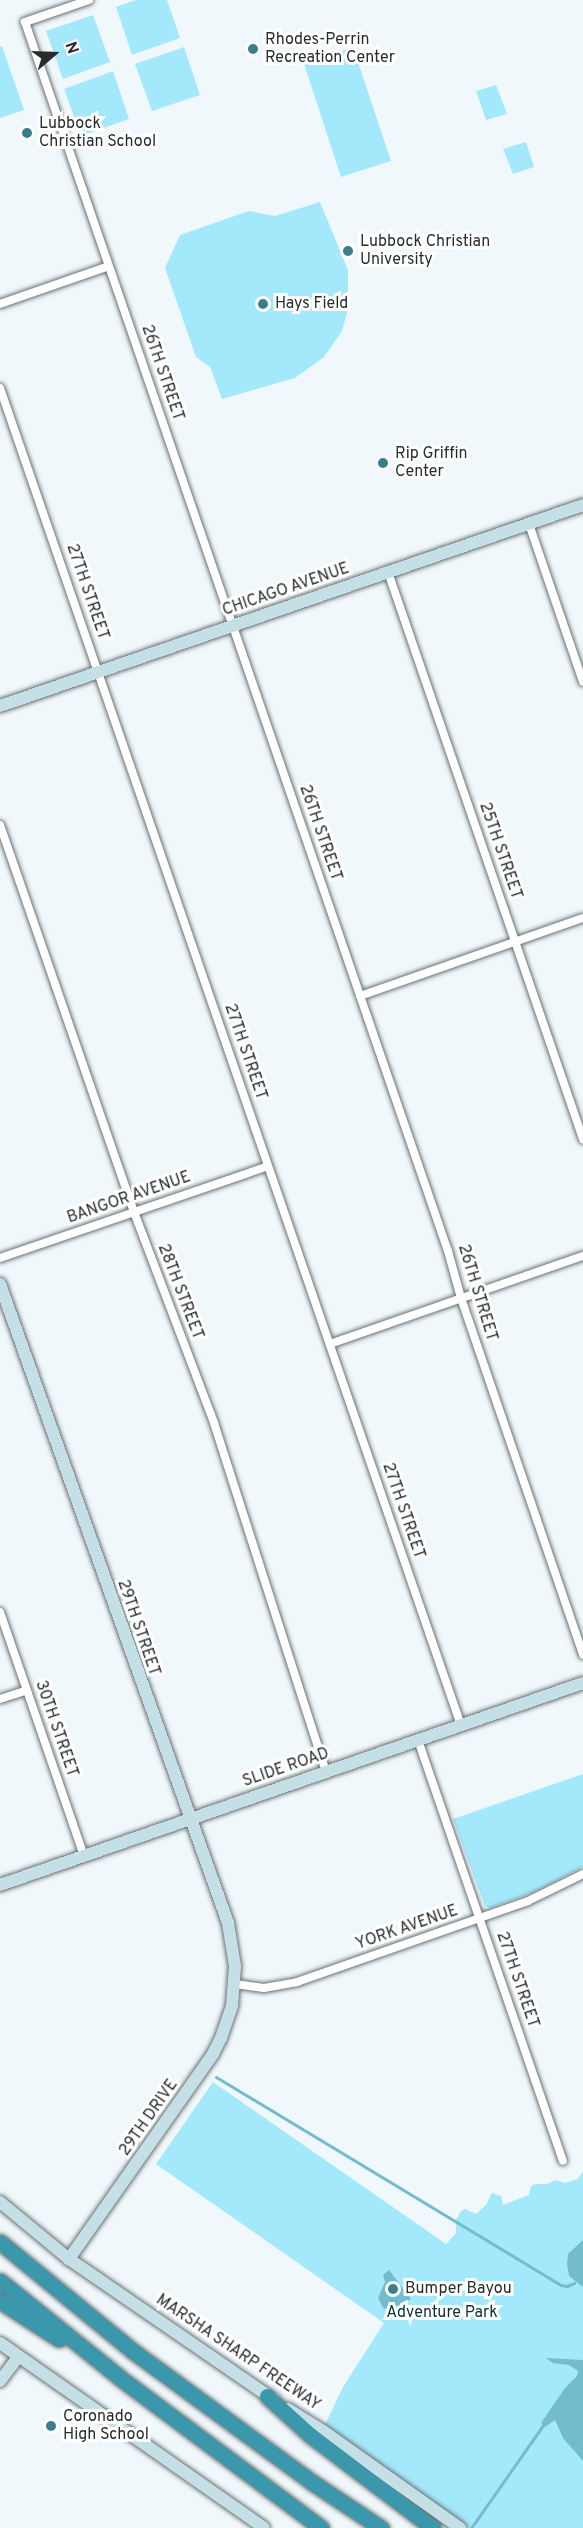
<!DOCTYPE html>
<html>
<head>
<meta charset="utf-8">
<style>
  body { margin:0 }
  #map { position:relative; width:583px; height:2528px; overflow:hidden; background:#f0f8fb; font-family:Overpass,sans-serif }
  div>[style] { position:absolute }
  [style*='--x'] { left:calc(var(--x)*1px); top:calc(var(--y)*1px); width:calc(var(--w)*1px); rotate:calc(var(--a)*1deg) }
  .green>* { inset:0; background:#a4e9fb }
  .water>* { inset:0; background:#73bcce }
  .stream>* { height:3px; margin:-1.5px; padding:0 1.5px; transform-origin:1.5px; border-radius:1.5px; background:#73bcce }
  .roads { filter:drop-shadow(0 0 2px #6b7274) drop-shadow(0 0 2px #6b7274) }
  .street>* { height:8px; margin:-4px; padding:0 4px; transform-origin:4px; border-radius:4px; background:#fff }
  .secondary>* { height:12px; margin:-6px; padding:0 6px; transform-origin:6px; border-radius:6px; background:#c4e0e6 }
  .highway>* { height:15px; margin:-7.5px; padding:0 7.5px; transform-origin:7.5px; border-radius:7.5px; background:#3b97ac }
  .dots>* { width:16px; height:16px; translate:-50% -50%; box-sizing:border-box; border:3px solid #fff; border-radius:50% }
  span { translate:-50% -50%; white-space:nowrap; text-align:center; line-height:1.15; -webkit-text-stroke:6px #fff; paint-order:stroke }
  .poi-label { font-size:16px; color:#292c2d }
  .left { translate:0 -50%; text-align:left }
  .street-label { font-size:16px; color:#292c2d }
  .park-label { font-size:16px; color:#0b3038 }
  .north { position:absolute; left:24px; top:24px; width:60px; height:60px; -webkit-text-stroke:4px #fff; paint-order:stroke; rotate:71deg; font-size:16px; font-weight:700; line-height:24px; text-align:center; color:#292c2d }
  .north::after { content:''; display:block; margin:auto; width:21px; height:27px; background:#292c2d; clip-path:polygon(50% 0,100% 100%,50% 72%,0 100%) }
</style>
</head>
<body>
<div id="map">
  <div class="green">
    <i style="clip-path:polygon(136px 0,167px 0,180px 38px,132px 55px,116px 7px)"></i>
    <i style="clip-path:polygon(93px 15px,110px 62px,63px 79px,46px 31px)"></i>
    <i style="clip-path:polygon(2px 46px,24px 110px,0 118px,0 47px)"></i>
    <i style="clip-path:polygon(184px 47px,200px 95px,152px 111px,135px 64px)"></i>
    <i style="clip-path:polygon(353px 47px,391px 161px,341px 177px,304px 64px)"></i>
    <i style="clip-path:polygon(113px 71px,129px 119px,81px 136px,64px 89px)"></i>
    <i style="clip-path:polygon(496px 85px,507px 114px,486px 120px,476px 91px)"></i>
    <i style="clip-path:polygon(526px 142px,534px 167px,513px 174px,503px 149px)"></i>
    <i style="clip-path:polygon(320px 202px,348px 270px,348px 309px,342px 331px,324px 357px,295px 378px,222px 399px,210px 367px,196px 357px,165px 268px,180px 235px,249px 211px,275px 216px)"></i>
    <i style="clip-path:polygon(583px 1774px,583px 1867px,532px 1893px,490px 1908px,485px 1906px,453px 1819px)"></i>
    <i style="clip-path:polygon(213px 2082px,446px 2244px,456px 2233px,456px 2220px,461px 2211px,465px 2209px,476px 2214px,486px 2205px,492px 2193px,501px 2196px,503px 2205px,529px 2195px,531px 2186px,536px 2184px,547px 2184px,556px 2180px,565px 2183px,578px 2179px,583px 2171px,583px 2528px,468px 2528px,324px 2427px,343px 2387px,384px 2323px,156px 2164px)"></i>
  </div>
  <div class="water">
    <i style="clip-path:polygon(583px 2240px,583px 2287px,569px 2276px,567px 2264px,568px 2254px)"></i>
    <i style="clip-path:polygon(389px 2270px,411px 2299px,392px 2310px,383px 2308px,378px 2298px,385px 2282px,383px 2275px)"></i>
    <i style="clip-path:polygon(546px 2358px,583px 2360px,583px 2461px,563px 2438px,555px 2420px,545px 2427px,541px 2423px,565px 2388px,577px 2376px,578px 2371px,569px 2365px,553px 2363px)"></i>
  </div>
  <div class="stream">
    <i style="--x:216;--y:2077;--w:403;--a:31.1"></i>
    <i style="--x:561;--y:2285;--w:6;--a:9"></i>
    <i style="--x:567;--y:2286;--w:8;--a:-23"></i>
    <i style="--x:471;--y:2528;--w:126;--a:-55"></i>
  </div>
  <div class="roads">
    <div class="street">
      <i style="--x:89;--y:0;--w:68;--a:161"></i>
      <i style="--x:25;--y:22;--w:1300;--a:71.01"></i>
      <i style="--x:448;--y:1251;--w:49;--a:74.5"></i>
      <i style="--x:461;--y:1298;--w:377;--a:71.1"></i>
      <i style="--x:0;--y:304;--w:115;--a:-19.2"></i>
      <i style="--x:0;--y:388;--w:1414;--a:70.98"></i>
      <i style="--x:529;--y:524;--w:167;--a:71.1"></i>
      <i style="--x:388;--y:572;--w:600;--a:71.02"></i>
      <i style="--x:0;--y:825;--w:410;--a:70.9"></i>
      <i style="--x:134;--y:1212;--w:226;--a:69.2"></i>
      <i style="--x:214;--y:1423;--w:367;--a:72.2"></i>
      <i style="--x:360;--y:996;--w:236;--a:-19.3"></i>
      <i style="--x:0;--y:1258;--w:283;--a:-18.9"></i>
      <i style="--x:330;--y:1344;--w:268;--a:-19.2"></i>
      <i style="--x:0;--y:1612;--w:258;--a:71"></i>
      <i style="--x:0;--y:1699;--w:28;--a:-18"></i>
      <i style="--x:418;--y:1740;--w:445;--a:71"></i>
      <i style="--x:235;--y:1984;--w:29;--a:8"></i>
      <i style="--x:264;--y:1988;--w:34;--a:-10"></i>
      <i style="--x:297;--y:1982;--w:245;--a:-19.3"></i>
      <i style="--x:528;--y:1901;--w:61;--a:-26.1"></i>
    </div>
    <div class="secondary">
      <i style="--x:0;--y:706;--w:617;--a:-19.02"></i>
      <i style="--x:0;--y:1284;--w:678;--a:70.36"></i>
      <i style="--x:228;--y:1923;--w:44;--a:80.8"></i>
      <i style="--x:235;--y:1966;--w:40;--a:94.3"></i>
      <i style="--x:232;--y:2006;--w:34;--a:109"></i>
      <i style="--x:221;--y:2038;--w:18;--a:117"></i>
      <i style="--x:213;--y:2054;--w:251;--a:125.1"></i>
      <i style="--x:0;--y:1885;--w:617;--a:-19.11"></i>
      <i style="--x:0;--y:2202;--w:89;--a:39.6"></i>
      <i style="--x:69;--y:2259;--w:249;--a:34.5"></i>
      <i style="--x:0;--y:2343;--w:322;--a:35"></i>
      <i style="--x:0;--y:2381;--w:31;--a:-53"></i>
      <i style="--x:288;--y:2409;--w:41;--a:32.2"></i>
      <i style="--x:323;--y:2431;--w:168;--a:35.3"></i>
    </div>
    <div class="highway">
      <i style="--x:0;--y:2242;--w:173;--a:39.4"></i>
      <i style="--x:134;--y:2352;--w:222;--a:36.2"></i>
      <i style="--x:313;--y:2483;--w:82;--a:33.5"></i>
      <i style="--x:0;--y:2281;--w:154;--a:38.9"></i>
      <i style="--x:120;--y:2378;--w:251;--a:36.7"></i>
      <i style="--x:0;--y:2301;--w:70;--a:32.8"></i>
      <i style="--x:267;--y:2396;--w:58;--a:42.2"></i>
      <i style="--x:310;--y:2435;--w:154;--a:37.1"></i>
    </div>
  </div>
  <div class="dots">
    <i style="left:253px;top:49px;background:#3a7d8d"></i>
    <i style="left:27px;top:133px;background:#3a7d8d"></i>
    <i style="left:348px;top:251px;background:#3a7d8d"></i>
    <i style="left:263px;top:304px;background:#3a7d8d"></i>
    <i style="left:383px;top:463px;background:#3a7d8d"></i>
    <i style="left:393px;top:2289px;background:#3a7d8d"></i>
    <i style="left:51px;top:2426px;background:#3a7d8d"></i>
  </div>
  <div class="poi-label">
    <span class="left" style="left:265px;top:49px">Rhodes-Perrin<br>Recreation Center</span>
    <span class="left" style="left:39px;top:133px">Lubbock<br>Christian School</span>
    <span class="left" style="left:360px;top:251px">Lubbock Christian<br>University</span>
    <span class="left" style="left:275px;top:304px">Hays Field</span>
    <span class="left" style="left:395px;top:463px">Rip Griffin<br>Center</span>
    <span class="left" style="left:405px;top:2289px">Bumper Bayou</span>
    <span class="left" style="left:63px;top:2426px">Coronado<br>High School</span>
  </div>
  <div class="street-label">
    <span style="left:162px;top:373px;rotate:71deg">26TH STREET</span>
    <span style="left:286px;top:590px;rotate:-19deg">CHICAGO AVENUE</span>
    <span style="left:87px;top:592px;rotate:71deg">27TH STREET</span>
    <span style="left:320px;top:833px;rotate:71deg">26TH STREET</span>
    <span style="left:500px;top:851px;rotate:71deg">25TH STREET</span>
    <span style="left:245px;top:1052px;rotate:71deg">27TH STREET</span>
    <span style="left:129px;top:1198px;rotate:-19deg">BANGOR AVENUE</span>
    <span style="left:180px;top:1292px;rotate:69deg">28TH STREET</span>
    <span style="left:477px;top:1293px;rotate:73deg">26TH STREET</span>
    <span style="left:403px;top:1511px;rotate:71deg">27TH STREET</span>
    <span style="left:138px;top:1628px;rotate:71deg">29TH STREET</span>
    <span style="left:56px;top:1729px;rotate:71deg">30TH STREET</span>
    <span style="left:286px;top:1768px;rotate:-19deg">SLIDE ROAD</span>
    <span style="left:407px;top:1928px;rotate:-19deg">YORK AVENUE</span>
    <span style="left:517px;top:1980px;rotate:71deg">27TH STREET</span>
    <span style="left:149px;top:2118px;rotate:-55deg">29TH DRIVE</span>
    <span style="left:238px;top:2353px;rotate:34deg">MARSHA SHARP FREEWAY</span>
  </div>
  <div class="park-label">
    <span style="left:442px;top:2313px">Adventure Park</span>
  </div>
  <div class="north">N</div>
</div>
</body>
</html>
